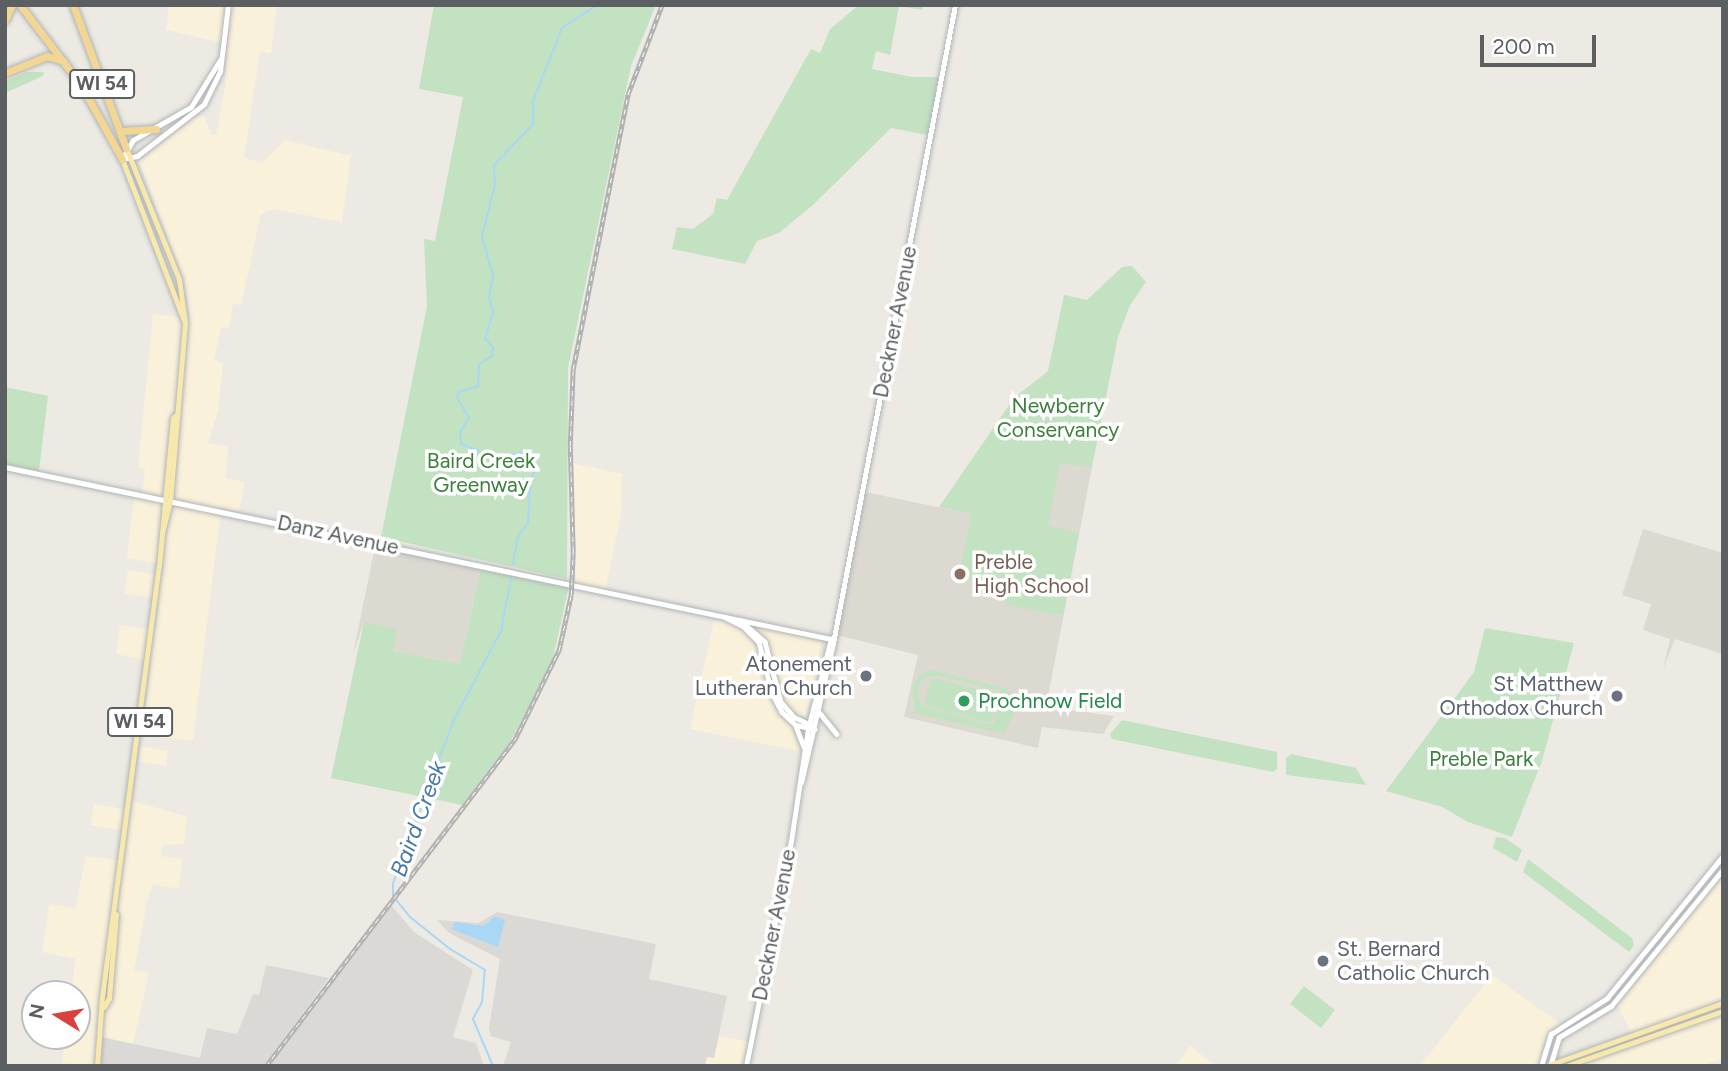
<!DOCTYPE html>
<html>
<head>
<meta charset="utf-8">
<style>
  body { margin:0 }
  #map { position:relative; width:1728px; height:1071px; overflow:hidden; background:#eceae3; font-family:Figtree,sans-serif }
  div>[style] { position:absolute }
  [style*='--x'] { left:calc(var(--x)*1px); top:calc(var(--y)*1px); width:calc(var(--w)*1px); rotate:calc(var(--a)*1deg) }
  .commercial>* { inset:0; background:#faf1da }
  .industrial>* { inset:0; background:#dbd9d5 }
  .education>* { inset:0; background:#dcd9d1 }
  .green>* { inset:0; background:#c3e2c2 }
  .water>* { inset:0; background:#a9d8f7 }
  .stream>* { height:2px; margin:-1px; padding:0 1px; transform-origin:1px; border-radius:1px; background:#a9d8f7 }
  .roads { filter:drop-shadow(0 0 2px #b0b4b7) drop-shadow(0 0 2px #b0b4b7) }
  .tertiary>* { height:4.5px; margin:-2.25px; padding:0 2.25px; transform-origin:2.25px; border-radius:2.25px; background:#fff }
  .secondary>* { height:5px; margin:-2.5px; padding:0 2.5px; transform-origin:2.5px; border-radius:2.5px; background:#fff }
  .primary>* { height:5px; margin:-2.5px; padding:0 2.5px; transform-origin:2.5px; border-radius:2.5px; background:#f7e8ad }
  .motorway>* { height:7px; margin:-3.5px; padding:0 3.5px; transform-origin:3.5px; border-radius:3.5px; background:#f3d694 }
  .rail>* { height:4.5px; margin-top:-2.25px; transform-origin:0; background:repeating-linear-gradient(90deg,#fff 0 5px,#b1b2b2 0 10px); box-sizing:border-box; border-block:2px solid #b1b2b2 }
  .dots>* { width:19px; height:19px; translate:-50% -50%; box-sizing:border-box; border:4px solid #fff; border-radius:50% }
  span { translate:-50% -50%; white-space:nowrap; text-align:center; line-height:1.15; -webkit-text-stroke:7px #fff; paint-order:stroke }
  .shield-label span { padding:2px 5px; background:#fff; border:2px solid; border-radius:5px; -webkit-text-stroke-width:0 }
  .shield-label { font-size:19px; color:#5b5f62; font-weight:700 }
  .street-label { font-size:21px; color:#5b5f62 }
  .park-label { font-size:21px; color:#3c803c }
  .education-label { font-size:21px; color:#785e54 }
  .left { translate:0 -50%; text-align:left }
  .worship-label { font-size:21px; color:#5b616d }
  .right { translate:-100% -50%; text-align:right }
  .leisure-label { font-size:21px; color:#27864d }
  .water-label { font-size:23px; color:#487aa7; font-style:italic }
  .frame { position:absolute; inset:0; border:7px solid #5b5f62; pointer-events:none }
  .north { position:absolute; left:21px; top:980px; width:70px; height:70px; box-sizing:border-box; background:#fff; border:2px solid #bdbfc0; border-radius:50%; rotate:281deg; font-size:19px; font-weight:700; line-height:28px; text-align:center; color:#5b5f62 }
  .north::after { content:''; display:block; margin:auto; width:24px; height:32px; background:#d9413d; clip-path:polygon(50% 0,100% 100%,50% 72%,0 100%) }
  .scale { position:absolute; left:1480px; top:35px; width:116px; height:32px; box-sizing:border-box; border:4px solid #5b5f62; border-top:0; padding-left:9px; font-size:21px; line-height:24px; white-space:nowrap; color:#5b5f62; -webkit-text-stroke:5px #fff; paint-order:stroke }
</style>
</head>
<body>
<div id="map">
  <div class="commercial">
    <i style="clip-path:polygon(169px 5px,277px 5px,271px 53px,260px 52px,244px 158px,262px 163px,285px 140px,351px 156px,342px 222px,273px 209px,261px 214px,241px 305px,233px 304px,229px 328px,221px 327px,214px 360px,223px 363px,218px 411px,208px 443px,228px 447px,226px 478px,245px 482px,239px 511px,221px 508px,193px 741px,142px 735px,151px 661px,116px 654px,120px 625px,155px 630px,159px 599px,124px 593px,128px 570px,162px 576px,164px 565px,127px 558px,134px 497px,142px 499px,145px 469px,138px 467px,153px 314px,191px 319px,184px 280px,139px 161px,196px 117px,204px 116px,211px 134px,216px 135px,225px 87px,227px 44px,166px 30px)"></i>
    <i style="clip-path:polygon(573px 463px,622px 474px,621px 515px,605px 591px,576px 584px)"></i>
    <i style="clip-path:polygon(714px 620px,754px 624px,822px 641px,799px 751px,690px 729px)"></i>
    <i style="clip-path:polygon(141px 746px,168px 751px,166px 766px,139px 761px)"></i>
    <i style="clip-path:polygon(130px 800px,187px 817px,184px 844px,163px 845px,161px 856px,182px 859px,179px 889px,153px 884px,147px 902px,134px 970px,149px 973px,133px 1044px,101px 1038px,97px 1066px,62px 1063px,65px 1036px,77px 1036px,77px 994px,71px 994px,75px 959px,42px 952px,49px 904px,75px 908px,86px 856px,123px 861px,126px 831px,90px 825px,94px 804px,129px 810px)"></i>
    <i style="clip-path:polygon(1723px 869px,1723px 1003px,1632px 1034px,1615px 1001px)"></i>
    <i style="clip-path:polygon(1492px 975px,1562px 1025px,1545px 1042px,1541px 1066px,1420px 1066px)"></i>
    <i style="clip-path:polygon(1723px 1011px,1723px 1059px,1700px 1066px,1566px 1066px)"></i>
    <i style="clip-path:polygon(719px 1036px,751px 1042px,746px 1066px,705px 1066px,707px 1057px,714px 1058px)"></i>
    <i style="clip-path:polygon(1190px 1046px,1216px 1066px,1175px 1066px)"></i>
  </div>
  <div class="industrial">
    <i style="clip-path:polygon(391px 905px,414px 932px,473px 970px,453px 1037px,476px 1043px,484px 1066px,269px 1066px)"></i>
    <i style="clip-path:polygon(497px 912px,656px 944px,649px 979px,727px 996px,714px 1058px,707px 1057px,705px 1066px,503px 1066px,511px 1042px,491px 1036px,489px 1028px,500px 959px,449px 933px,437px 920px,478px 923px)"></i>
    <i style="clip-path:polygon(266px 965px,329px 978px,264px 1066px,97px 1066px,101px 1037px,200px 1058px,207px 1028px,237px 1034px,253px 994px,259px 995px)"></i>
  </div>
  <div class="education">
    <i style="clip-path:polygon(1062px 461px,1092px 467px,1046px 707px,1114px 716px,1103px 734px,1042px 727px,1038px 748px,904px 717px,918px 655px,837px 635px,865px 492px,1015px 523px,1023px 488px)"></i>
    <i style="clip-path:polygon(1643px 529px,1723px 553px,1723px 654px,1675px 639px,1663px 669px,1670px 639px,1643px 630px,1651px 604px,1622px 595px)"></i>
    <i style="clip-path:polygon(376px 542px,487px 565px,475px 595px,460px 664px,393px 651px,364px 623px,353px 654px)"></i>
  </div>
  <div class="green">
    <i style="clip-path:polygon(434px 5px,656px 5px,631px 66px,568px 368px,567px 579px,381px 537px,427px 306px,424px 239px,435px 241px,463px 97px,419px 89px)"></i>
    <i style="clip-path:polygon(859px 5px,923px 5px,922px 10px,899px 6px,890px 55px,876px 51px,872px 69px,912px 77px,939px 77px,928px 135px,891px 128px,813px 205px,779px 233px,757px 241px,745px 264px,672px 249px,677px 227px,693px 229px,713px 214px,717px 198px,727px 200px,811px 49px,820px 53px,830px 29px)"></i>
    <i style="clip-path:polygon(27px 72px,44px 72px,43px 76px,5px 93px,5px 81px)"></i>
    <i style="clip-path:polygon(1132px 266px,1146px 282px,1130px 305px,1118px 337px,1092px 467px,1060px 463px,1048px 526px,1079px 533px,1063px 616px,1005px 604px,1008px 589px,959px 578px,971px 514px,939px 507px,1014px 398px,1048px 371px,1064px 295px,1087px 300px,1122px 267px)"></i>
    <i style="clip-path:polygon(5px 387px,48px 396px,39px 471px,5px 464px)"></i>
    <i style="clip-path:polygon(481px 568px,569px 586px,551px 667px,510px 742px,462px 805px,331px 778px,364px 622px,397px 629px,393px 651px,460px 664px)"></i>
    <i style="clip-path:polygon(1485px 628px,1574px 643px,1542px 761px,1512px 837px,1468px 822px,1442px 807px,1386px 791px,1474px 672px)"></i>
    <i style="clip-path:polygon(evenodd,932px 670px,1008px 689px,1016px 710px,1004px 734px,915px 713px,912px 686px,920px 675px,932px 670px,939px 676px,1001px 691px,993px 725px,922px 706px,917px 694px,919px 684px,926px 677px,939px 676px)"></i>
    <i style="clip-path:polygon(931px 678px,998px 694px,991px 723px,924px 705px)"></i>
    <i style="clip-path:polygon(1122px 720px,1277px 752px,1277px 769px,1273px 772px,1112px 739px,1110px 734px)"></i>
    <i style="clip-path:polygon(1291px 754px,1356px 768px,1366px 785px,1286px 775px,1286px 758px)"></i>
    <i style="clip-path:polygon(1496px 837px,1505px 838px,1522px 850px,1517px 862px,1493px 848px)"></i>
    <i style="clip-path:polygon(1528px 859px,1632px 938px,1634px 945px,1629px 952px,1523px 872px)"></i>
    <i style="clip-path:polygon(1304px 986px,1335px 1010px,1321px 1028px,1290px 1004px)"></i>
  </div>
  <div class="water">
    <i style="clip-path:polygon(495px 916px,505px 920px,498px 947px,451px 929px,455px 922px,484px 926px)"></i>
  </div>
  <div class="stream">
    <i style="--x:605;--y:5;--w:5;--a:0"></i>
    <i style="--x:513;--y:564;--w:27;--a:-80"></i>
    <i style="--x:518;--y:537;--w:17;--a:-54"></i>
    <i style="--x:528;--y:523;--w:41;--a:-87.2"></i>
    <i style="--x:530;--y:482;--w:16;--a:-68"></i>
    <i style="--x:536;--y:467;--w:18;--a:-119"></i>
    <i style="--x:527;--y:451;--w:30;--a:165"></i>
    <i style="--x:498;--y:459;--w:40;--a:-158"></i>
    <i style="--x:461;--y:444;--w:12;--a:-95"></i>
    <i style="--x:460;--y:432;--w:17;--a:-57"></i>
    <i style="--x:469;--y:418;--w:24;--a:-120"></i>
    <i style="--x:457;--y:397;--w:5;--a:-68"></i>
    <i style="--x:459;--y:392;--w:20;--a:-18"></i>
    <i style="--x:478;--y:386;--w:22;--a:-87"></i>
    <i style="--x:479;--y:364;--w:15;--a:-32"></i>
    <i style="--x:492;--y:356;--w:9;--a:-84"></i>
    <i style="--x:493;--y:347;--w:11;--a:-135"></i>
    <i style="--x:485;--y:339;--w:28;--a:-73"></i>
    <i style="--x:493;--y:312;--w:16;--a:-105"></i>
    <i style="--x:489;--y:297;--w:21;--a:-79"></i>
    <i style="--x:493;--y:276;--w:41;--a:-105.4"></i>
    <i style="--x:482;--y:236;--w:53;--a:-75.7"></i>
    <i style="--x:495;--y:185;--w:20;--a:-93"></i>
    <i style="--x:494;--y:165;--w:57;--a:-46.4"></i>
    <i style="--x:533;--y:124;--w:23;--a:-90"></i>
    <i style="--x:533;--y:101;--w:79;--a:-68.3"></i>
    <i style="--x:562;--y:28;--w:42;--a:-33.3"></i>
    <i style="--x:493;--y:1066;--w:51;--a:-113.1"></i>
    <i style="--x:473;--y:1019;--w:19;--a:-62"></i>
    <i style="--x:482;--y:1002;--w:32;--a:-85"></i>
    <i style="--x:485;--y:970;--w:41;--a:-149"></i>
    <i style="--x:450;--y:949;--w:51;--a:-141.3"></i>
    <i style="--x:410;--y:917;--w:27;--a:-129"></i>
    <i style="--x:393;--y:896;--w:13;--a:-90"></i>
    <i style="--x:393;--y:883;--w:174;--a:-69.5"></i>
    <i style="--x:454;--y:720;--w:101;--a:-62.2"></i>
    <i style="--x:501;--y:631;--w:54;--a:-79.3"></i>
  </div>
  <div class="roads">
    <div class="tertiary">
      <i style="--x:5;--y:467;--w:844;--a:11.76"></i>
      <i style="--x:725;--y:617;--w:20;--a:27"></i>
      <i style="--x:743;--y:626;--w:23;--a:45"></i>
      <i style="--x:759;--y:642;--w:53;--a:75.7"></i>
      <i style="--x:772;--y:693;--w:21;--a:62"></i>
      <i style="--x:782;--y:712;--w:19;--a:43"></i>
      <i style="--x:796;--y:725;--w:19;--a:12"></i>
      <i style="--x:740;--y:620;--w:33;--a:41"></i>
      <i style="--x:765;--y:642;--w:62;--a:75.1"></i>
      <i style="--x:781;--y:702;--w:20;--a:49"></i>
      <i style="--x:794;--y:717;--w:19;--a:25"></i>
      <i style="--x:819;--y:712;--w:28;--a:51"></i>
      <i style="--x:796;--y:726;--w:22;--a:69"></i>
      <i style="--x:801;--y:783;--w:144;--a:-77.1"></i>
      <i style="--x:833;--y:643;--w:650;--a:-79.17"></i>
      <i style="--x:746;--y:1066;--w:229;--a:-78.7"></i>
      <i style="--x:791;--y:841;--w:113;--a:-81.4"></i>
      <i style="--x:808;--y:729;--w:93;--a:-75.7"></i>
    </div>
    <div class="secondary">
      <i style="--x:220;--y:60;--w:55;--a:121.7"></i>
      <i style="--x:191;--y:107;--w:67;--a:150.4"></i>
      <i style="--x:133;--y:140;--w:22;--a:120"></i>
      <i style="--x:122;--y:159;--w:15;--a:-11"></i>
      <i style="--x:137;--y:156;--w:85;--a:-37.8"></i>
      <i style="--x:204;--y:104;--w:37;--a:-64"></i>
      <i style="--x:220;--y:71;--w:66;--a:-83.1"></i>
      <i style="--x:1541;--y:1066;--w:34;--a:-73"></i>
      <i style="--x:1551;--y:1034;--w:67;--a:-32.7"></i>
      <i style="--x:1607;--y:998;--w:183;--a:-50.8"></i>
      <i style="--x:1550;--y:1066;--w:30;--a:-73"></i>
      <i style="--x:1559;--y:1037;--w:61;--a:-30.8"></i>
      <i style="--x:1611;--y:1006;--w:177;--a:-50.7"></i>
    </div>
    <div class="primary">
      <i style="--x:126;--y:148;--w:141;--a:68"></i>
      <i style="--x:179;--y:279;--w:44;--a:82.2"></i>
      <i style="--x:122;--y:159;--w:176;--a:69"></i>
      <i style="--x:185;--y:323;--w:179;--a:94.8"></i>
      <i style="--x:170;--y:501;--w:32;--a:104"></i>
      <i style="--x:104;--y:1007;--w:10;--a:-61"></i>
      <i style="--x:109;--y:998;--w:84;--a:-85.2"></i>
      <i style="--x:97;--y:1066;--w:69;--a:-85.9"></i>
      <i style="--x:102;--y:997;--w:435;--a:-82.5"></i>
      <i style="--x:159;--y:566;--w:149;--a:-84.6"></i>
      <i style="--x:173;--y:418;--w:6;--a:-45"></i>
      <i style="--x:1546;--y:1066;--w:188;--a:-19.6"></i>
      <i style="--x:1566;--y:1066;--w:166;--a:-19.3"></i>
    </div>
    <div class="motorway">
      <i style="--x:20;--y:5;--w:101;--a:52.7"></i>
      <i style="--x:81;--y:85;--w:85;--a:61"></i>
      <i style="--x:73;--y:5;--w:153;--a:69.7"></i>
      <i style="--x:5;--y:20;--w:17;--a:-65"></i>
      <i style="--x:5;--y:73;--w:45;--a:-22"></i>
      <i style="--x:47;--y:56;--w:17;--a:17"></i>
      <i style="--x:120;--y:131;--w:36;--a:-3"></i>
    </div>
  </div>
  <div class="rail">
    <i style="--x:266;--y:1066;--w:409;--a:-52.7"></i>
    <i style="--x:514;--y:741;--w:102;--a:-63.7"></i>
    <i style="--x:559;--y:650;--w:56;--a:-77.7"></i>
    <i style="--x:571;--y:595;--w:43;--a:-87.3"></i>
    <i style="--x:573;--y:552;--w:106;--a:-91.6"></i>
    <i style="--x:570;--y:446;--w:77;--a:-87.8"></i>
    <i style="--x:573;--y:369;--w:280;--a:-78.7"></i>
    <i style="--x:628;--y:94;--w:95;--a:-69.1"></i>
  </div>
  <div class="dots">
    <i style="left:960px;top:574px;background:#8d6e63"></i>
    <i style="left:866px;top:676px;background:#6b7280"></i>
    <i style="left:1617px;top:696px;background:#6b7280"></i>
    <i style="left:964px;top:701px;background:#2e9e5b"></i>
    <i style="left:1323px;top:961px;background:#6b7280"></i>
  </div>
  <div class="shield-label">
    <span style="left:102px;top:84px">WI 54</span>
    <span style="left:140px;top:722px">WI 54</span>
  </div>
  <div class="street-label">
    <span style="left:895px;top:322px;rotate:-79deg">Deckner Avenue</span>
    <span style="left:338px;top:535px;rotate:12deg">Danz Avenue</span>
    <span style="left:774px;top:925px;rotate:-79deg">Deckner Avenue</span>
  </div>
  <div class="park-label">
    <span style="left:1058px;top:418px">Newberry<br>Conservancy</span>
    <span style="left:481px;top:473px">Baird Creek<br>Greenway</span>
    <span style="left:1481px;top:759px">Preble Park</span>
  </div>
  <div class="education-label">
    <span class="left" style="left:974px;top:574px">Preble<br>High School</span>
  </div>
  <div class="worship-label">
    <span class="right" style="left:852px;top:676px">Atonement<br>Lutheran Church</span>
    <span class="right" style="left:1603px;top:696px">St Matthew<br>Orthodox Church</span>
    <span class="left" style="left:1337px;top:961px">St. Bernard<br>Catholic Church</span>
  </div>
  <div class="leisure-label">
    <span class="left" style="left:978px;top:701px">Prochnow Field</span>
  </div>
  <div class="water-label">
    <span style="left:418px;top:819px;rotate:-70deg">Baird Creek</span>
  </div>
  <div class="frame"></div>
  <div class="north">N</div>
  <div class="scale">200 m</div>
</div>
</body>
</html>
